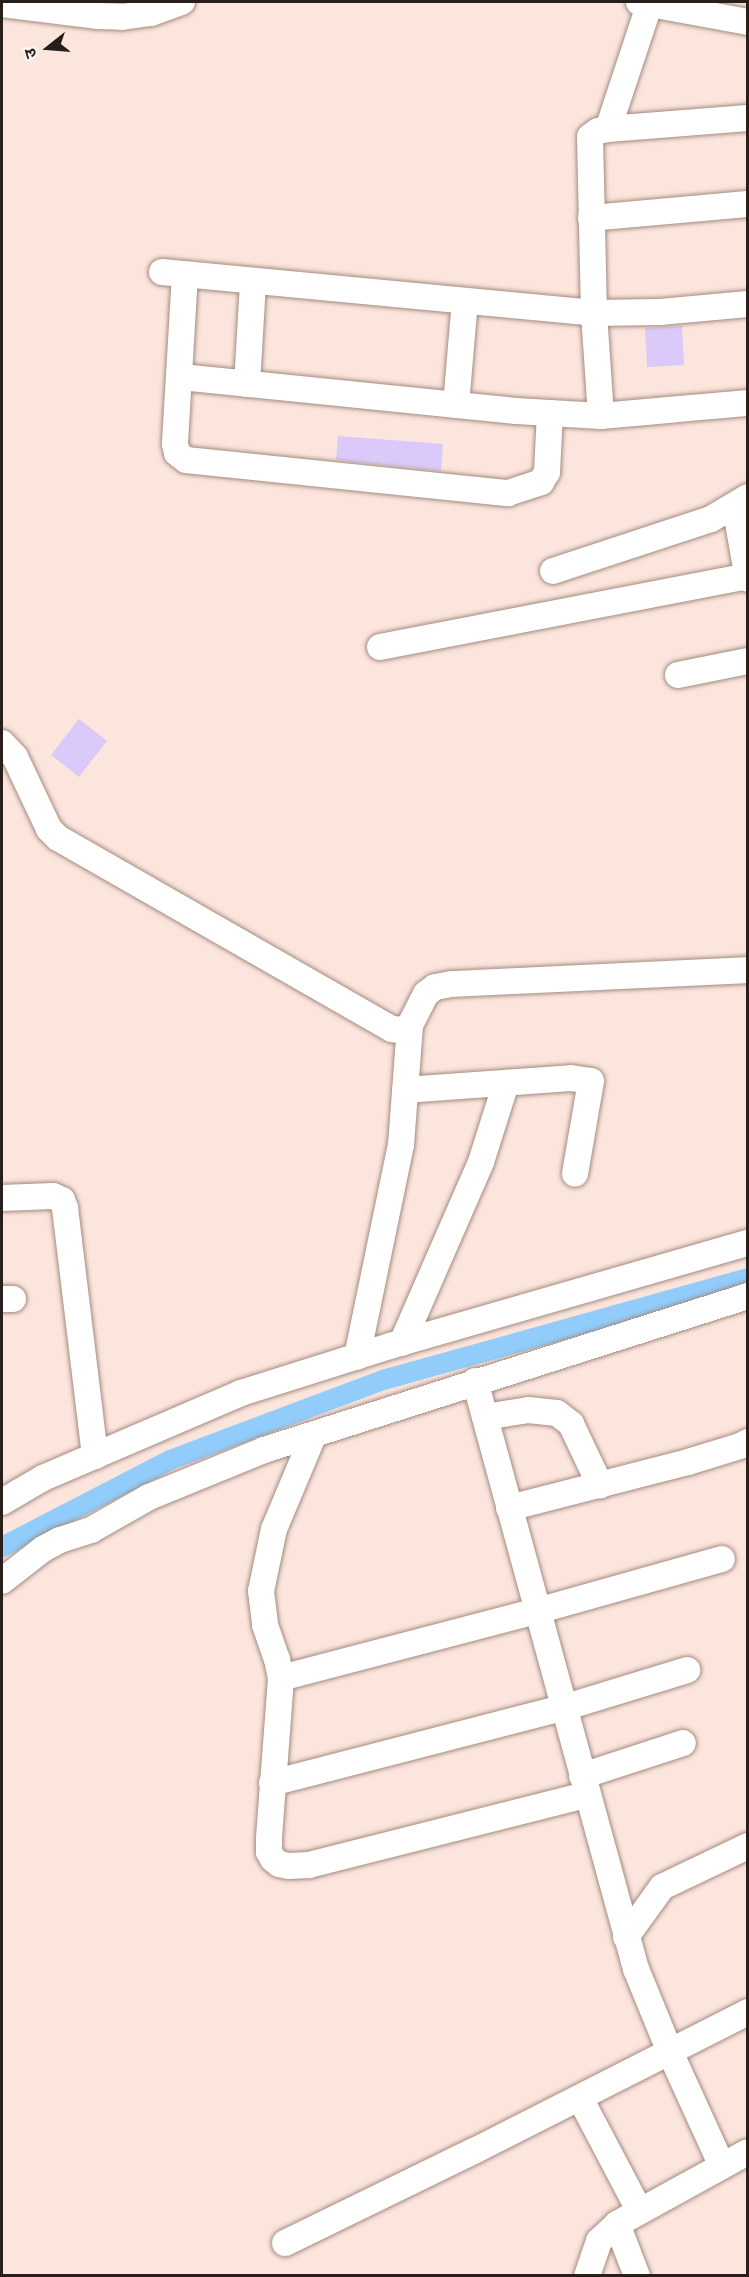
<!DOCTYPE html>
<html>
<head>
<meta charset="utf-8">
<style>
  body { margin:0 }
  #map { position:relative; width:749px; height:2277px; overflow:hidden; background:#fce5dc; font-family:"DejaVu Sans","Noto Sans Devanagari",sans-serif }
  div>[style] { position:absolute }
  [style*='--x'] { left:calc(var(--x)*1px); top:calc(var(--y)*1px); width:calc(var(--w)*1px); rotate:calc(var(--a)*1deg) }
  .canal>* { height:20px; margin:-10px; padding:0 10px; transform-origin:10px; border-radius:10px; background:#91ccfa }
  .building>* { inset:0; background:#dbcaf9 }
  .roads { filter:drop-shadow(0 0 2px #a48b80) drop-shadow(0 0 2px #a48b80) }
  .minor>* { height:26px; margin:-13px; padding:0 13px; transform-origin:13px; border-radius:13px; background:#fff }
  span { translate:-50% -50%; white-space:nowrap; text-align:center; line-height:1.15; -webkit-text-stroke:5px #fcf7f4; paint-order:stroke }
  .frame { position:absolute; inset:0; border:3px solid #281e1a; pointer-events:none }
  .north { position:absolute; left:18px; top:18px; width:60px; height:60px; -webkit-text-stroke:4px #fcf7f4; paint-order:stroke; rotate:253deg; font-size:16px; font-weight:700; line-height:24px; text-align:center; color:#281e1a }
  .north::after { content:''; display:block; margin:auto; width:21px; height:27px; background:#281e1a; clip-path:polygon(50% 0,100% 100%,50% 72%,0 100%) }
</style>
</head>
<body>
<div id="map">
  <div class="canal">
    <i style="--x:2;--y:1547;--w:189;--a:-27.4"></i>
    <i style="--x:170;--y:1460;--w:228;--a:-20.6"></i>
    <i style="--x:383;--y:1380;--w:379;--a:-15.6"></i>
  </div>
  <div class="building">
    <i style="clip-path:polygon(682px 326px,684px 365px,647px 367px,645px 328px)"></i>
    <i style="clip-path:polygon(338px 436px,443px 444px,441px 471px,336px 460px)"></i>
    <i style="clip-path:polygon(79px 719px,107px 741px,79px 777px,51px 755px)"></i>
  </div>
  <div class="roads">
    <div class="minor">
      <i style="--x:639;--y:2;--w:111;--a:10.4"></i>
      <i style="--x:2;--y:4;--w:97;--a:7.1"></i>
      <i style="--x:98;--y:16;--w:24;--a:2"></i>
      <i style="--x:122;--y:17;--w:29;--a:-8"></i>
      <i style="--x:151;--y:13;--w:33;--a:-20"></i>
      <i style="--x:608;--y:129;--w:130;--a:-71.6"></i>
      <i style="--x:591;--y:218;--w:158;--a:-5.1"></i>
      <i style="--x:162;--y:272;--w:434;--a:5.4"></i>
      <i style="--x:594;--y:313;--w:66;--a:-0.9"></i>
      <i style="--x:660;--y:312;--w:88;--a:-5.2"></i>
      <i style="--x:185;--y:274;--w:170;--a:93.4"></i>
      <i style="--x:175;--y:444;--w:9;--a:77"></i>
      <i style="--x:177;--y:453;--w:11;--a:38"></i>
      <i style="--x:186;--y:460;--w:324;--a:5.9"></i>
      <i style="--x:508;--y:493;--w:35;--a:-18"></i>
      <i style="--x:541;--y:482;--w:12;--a:-59"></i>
      <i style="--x:547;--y:472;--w:59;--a:-87.1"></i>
      <i style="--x:181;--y:377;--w:337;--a:5.8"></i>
      <i style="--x:516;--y:411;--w:85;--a:3.4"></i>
      <i style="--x:601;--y:416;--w:148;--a:-5.1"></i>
      <i style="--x:247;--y:384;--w:102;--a:-86.6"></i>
      <i style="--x:456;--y:405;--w:104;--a:-85.1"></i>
      <i style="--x:601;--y:416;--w:103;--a:-93.9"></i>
      <i style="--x:594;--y:313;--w:176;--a:-91.3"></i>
      <i style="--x:590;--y:137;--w:10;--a:-37"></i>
      <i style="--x:598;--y:131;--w:10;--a:-11"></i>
      <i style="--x:608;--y:129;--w:140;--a:-4.5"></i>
      <i style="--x:735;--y:506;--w:74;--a:79.9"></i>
      <i style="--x:553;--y:571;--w:166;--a:-18.2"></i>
      <i style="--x:711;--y:519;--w:43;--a:-30.7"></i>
      <i style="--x:380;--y:647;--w:375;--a:-10.9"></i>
      <i style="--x:678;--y:675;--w:71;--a:-11.3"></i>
      <i style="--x:2;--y:743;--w:19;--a:47"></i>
      <i style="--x:15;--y:757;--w:80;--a:64.7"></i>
      <i style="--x:49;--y:829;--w:13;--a:45"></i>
      <i style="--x:58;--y:838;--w:385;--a:29.8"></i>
      <i style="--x:392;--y:1029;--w:10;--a:6"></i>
      <i style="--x:402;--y:1030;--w:9;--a:-32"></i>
      <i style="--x:410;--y:1025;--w:35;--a:-63"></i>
      <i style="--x:426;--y:994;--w:11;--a:-38"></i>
      <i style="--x:435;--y:987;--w:17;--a:-10"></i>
      <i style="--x:452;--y:984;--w:296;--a:-2.7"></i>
      <i style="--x:405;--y:1090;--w:166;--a:-4.1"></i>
      <i style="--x:571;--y:1078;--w:20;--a:9"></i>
      <i style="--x:591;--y:1081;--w:94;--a:99.8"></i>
      <i style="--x:2;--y:1198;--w:51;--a:-2.2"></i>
      <i style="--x:53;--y:1196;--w:10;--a:24"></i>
      <i style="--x:62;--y:1200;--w:9;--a:69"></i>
      <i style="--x:65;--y:1208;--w:250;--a:83.1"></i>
      <i style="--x:2;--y:1299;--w:11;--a:0"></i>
      <i style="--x:402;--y:1343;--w:197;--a:-66.4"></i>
      <i style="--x:481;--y:1162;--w:83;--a:-72.4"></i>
      <i style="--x:357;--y:1357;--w:217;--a:-78.3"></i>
      <i style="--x:401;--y:1145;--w:120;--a:-85.7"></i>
      <i style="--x:475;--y:1381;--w:610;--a:74.69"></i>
      <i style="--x:636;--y:1969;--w:90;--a:67.7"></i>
      <i style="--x:670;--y:2052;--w:125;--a:65.5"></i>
      <i style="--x:485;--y:1417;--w:44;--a:-9.2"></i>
      <i style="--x:528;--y:1410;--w:29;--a:6"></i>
      <i style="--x:557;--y:1413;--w:18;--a:38"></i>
      <i style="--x:571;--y:1424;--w:68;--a:64.6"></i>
      <i style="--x:314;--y:1434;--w:103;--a:112.8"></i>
      <i style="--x:274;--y:1529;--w:63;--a:101.8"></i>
      <i style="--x:261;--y:1591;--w:34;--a:83"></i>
      <i style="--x:265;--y:1625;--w:36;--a:71"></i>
      <i style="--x:277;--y:1659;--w:19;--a:78"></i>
      <i style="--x:281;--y:1678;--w:161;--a:94.3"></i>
      <i style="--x:269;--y:1839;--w:13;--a:90"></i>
      <i style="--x:269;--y:1852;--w:8;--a:60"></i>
      <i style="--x:273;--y:1859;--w:8;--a:40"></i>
      <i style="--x:279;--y:1864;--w:10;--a:11"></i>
      <i style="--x:289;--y:1866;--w:20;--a:-3"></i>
      <i style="--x:309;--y:1865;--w:286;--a:-14.2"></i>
      <i style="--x:2;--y:1502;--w:48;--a:-30.3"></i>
      <i style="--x:43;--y:1478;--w:215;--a:-23.2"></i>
      <i style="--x:241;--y:1393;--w:156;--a:-17.5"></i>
      <i style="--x:390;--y:1346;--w:373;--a:-16.1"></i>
      <i style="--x:509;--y:1508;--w:185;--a:-14.4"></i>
      <i style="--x:688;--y:1462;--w:54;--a:-17.1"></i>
      <i style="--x:740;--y:1446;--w:9;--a:-27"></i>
      <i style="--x:2;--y:1581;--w:52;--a:-38"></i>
      <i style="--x:43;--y:1549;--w:19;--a:-28"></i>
      <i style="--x:60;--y:1540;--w:33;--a:-18"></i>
      <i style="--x:91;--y:1530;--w:67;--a:-29.6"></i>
      <i style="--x:149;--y:1497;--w:124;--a:-22.2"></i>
      <i style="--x:264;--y:1450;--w:508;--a:-17.65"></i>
      <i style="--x:281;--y:1678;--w:265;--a:-14.7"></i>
      <i style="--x:537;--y:1611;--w:192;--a:-15.7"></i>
      <i style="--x:582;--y:1776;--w:106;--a:-18.1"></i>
      <i style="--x:272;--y:1783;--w:301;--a:-14.5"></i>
      <i style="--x:563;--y:1708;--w:130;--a:-17"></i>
      <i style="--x:626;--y:1937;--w:62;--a:-54.2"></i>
      <i style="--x:662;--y:1887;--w:95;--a:-25.5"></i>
      <i style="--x:580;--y:2098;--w:127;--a:62.2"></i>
      <i style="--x:617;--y:2224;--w:56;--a:69"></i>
      <i style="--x:285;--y:2243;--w:210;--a:-26"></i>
      <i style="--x:474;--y:2151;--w:307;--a:-26.9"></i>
      <i style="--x:587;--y:2276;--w:37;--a:-71"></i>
      <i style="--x:599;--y:2241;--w:25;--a:-43"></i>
      <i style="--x:617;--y:2224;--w:149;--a:-28.8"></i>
    </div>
  </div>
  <div class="frame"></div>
  <div class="north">उ</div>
</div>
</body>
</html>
